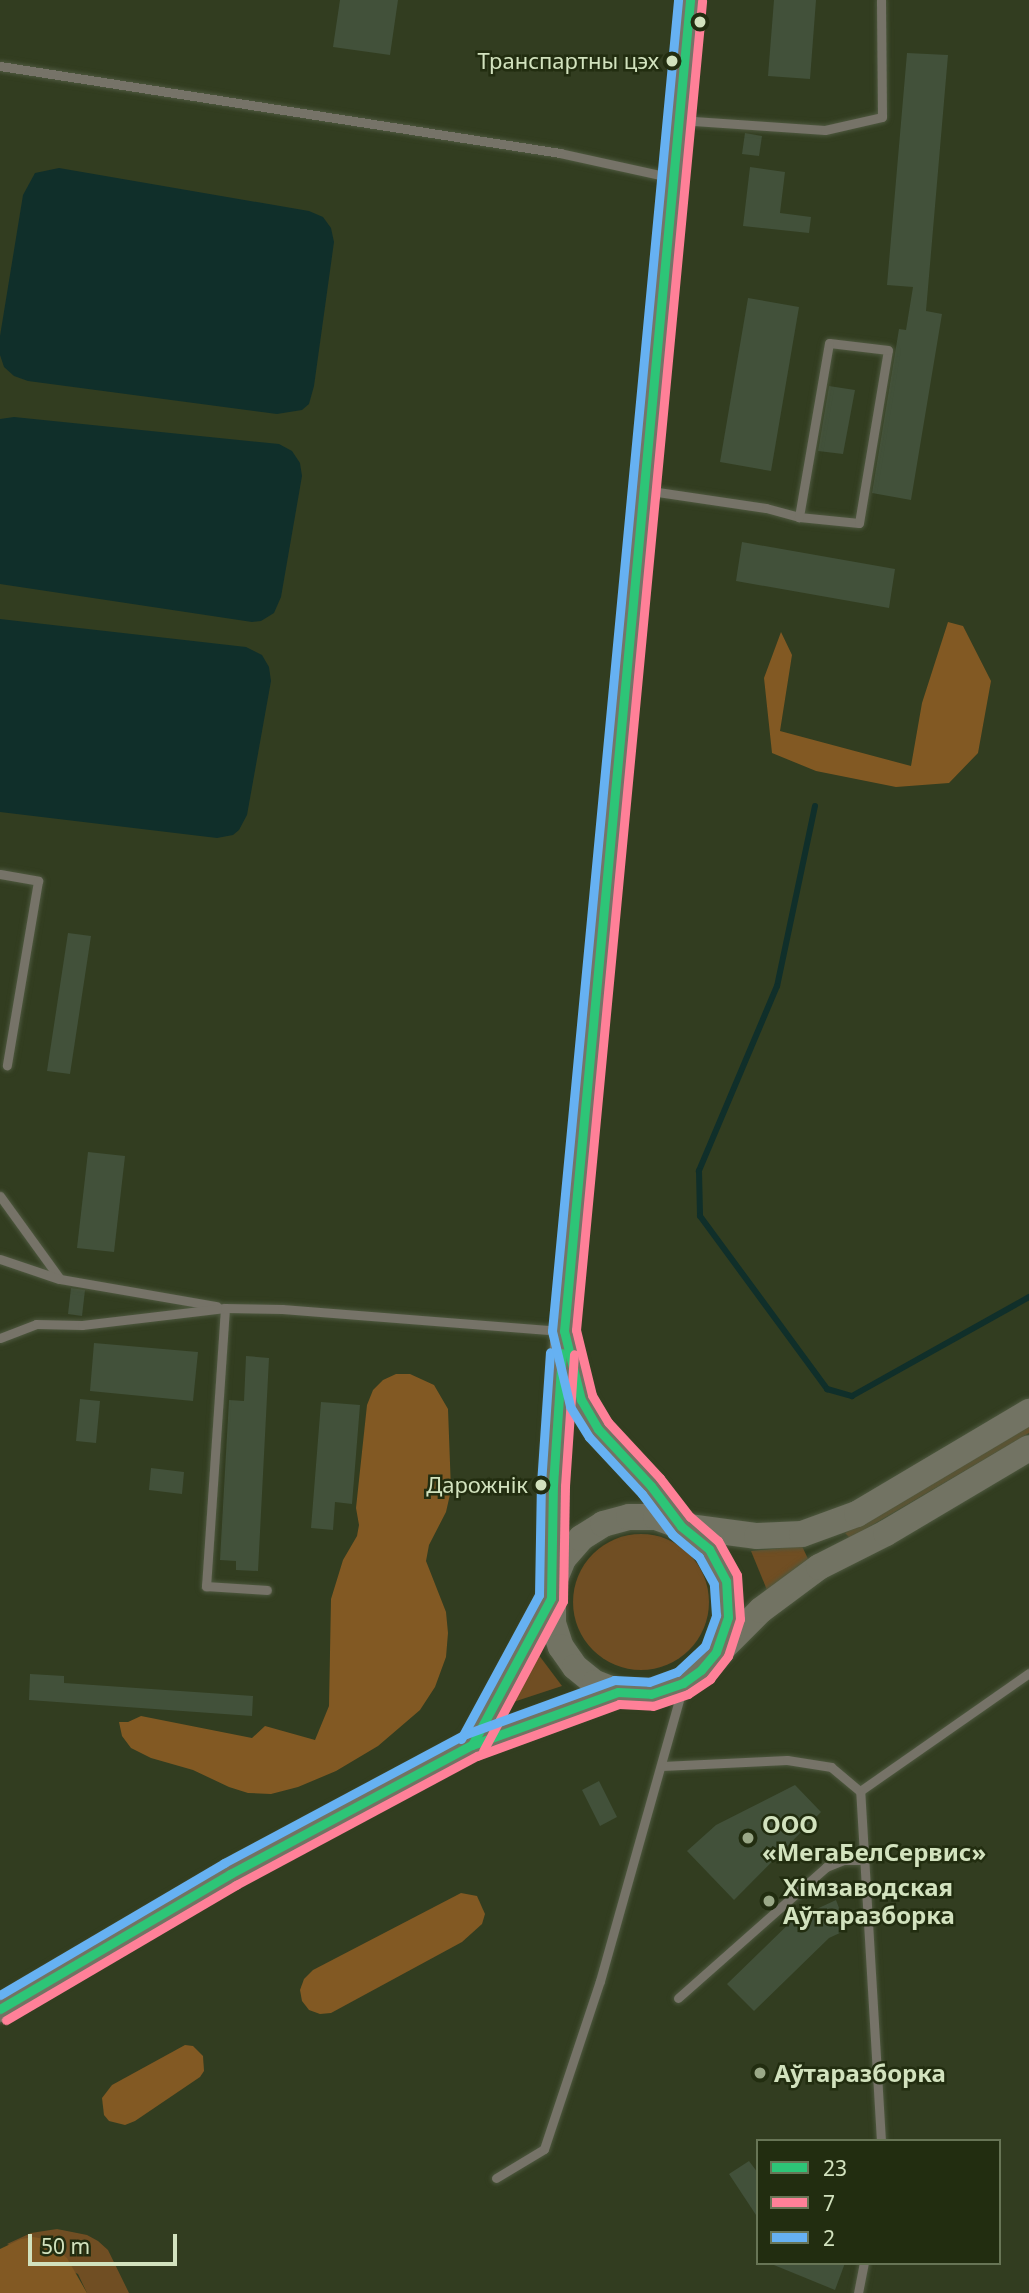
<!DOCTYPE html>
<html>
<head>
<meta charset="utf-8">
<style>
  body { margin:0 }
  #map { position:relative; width:1029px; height:2293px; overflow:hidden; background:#323d20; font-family:"Noto Sans",sans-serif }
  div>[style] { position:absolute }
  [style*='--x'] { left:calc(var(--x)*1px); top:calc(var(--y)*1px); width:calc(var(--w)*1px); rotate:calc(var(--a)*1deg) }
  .green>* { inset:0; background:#704e23 }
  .round { border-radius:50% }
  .forest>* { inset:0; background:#825923 }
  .water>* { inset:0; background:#102f2a }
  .stream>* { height:6px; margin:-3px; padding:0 3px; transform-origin:3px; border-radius:3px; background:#102f2a }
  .building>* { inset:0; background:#42513a }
  .roads { filter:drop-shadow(0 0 2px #4e583f) drop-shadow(0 0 2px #4e583f) }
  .service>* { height:9px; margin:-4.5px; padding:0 4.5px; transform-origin:4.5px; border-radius:4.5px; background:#767368 }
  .minor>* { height:18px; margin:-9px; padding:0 9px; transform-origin:9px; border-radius:9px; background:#767368 }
  .primary>* { height:26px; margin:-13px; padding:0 13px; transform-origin:13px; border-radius:13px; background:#727363 }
  .bus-1>* { height:9px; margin:-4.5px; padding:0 4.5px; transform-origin:4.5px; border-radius:4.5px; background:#2dc577 }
  .bus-2>* { height:9px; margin:-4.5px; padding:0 4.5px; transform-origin:4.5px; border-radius:4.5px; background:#ff8098 }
  .bus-3>* { height:9px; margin:-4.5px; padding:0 4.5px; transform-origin:4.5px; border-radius:4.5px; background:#66b1f2 }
  .dots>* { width:19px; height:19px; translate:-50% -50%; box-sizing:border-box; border:4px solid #222d10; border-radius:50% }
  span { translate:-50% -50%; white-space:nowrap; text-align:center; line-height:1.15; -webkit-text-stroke:5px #222d10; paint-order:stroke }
  .bus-label { font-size:22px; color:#d2e2be }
  .right { translate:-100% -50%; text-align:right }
  .poi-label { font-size:24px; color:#d2e2be; font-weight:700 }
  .left { translate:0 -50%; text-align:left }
  .legend { position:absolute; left:756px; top:2139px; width:245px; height:126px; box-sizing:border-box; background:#222d10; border:2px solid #687556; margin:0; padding:9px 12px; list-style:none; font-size:21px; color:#d2e2be }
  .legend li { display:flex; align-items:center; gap:14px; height:35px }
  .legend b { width:35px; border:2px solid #687556 }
  .scale { position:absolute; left:28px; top:2234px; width:149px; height:32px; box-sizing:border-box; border:4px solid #d2e2be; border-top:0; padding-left:9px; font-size:21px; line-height:24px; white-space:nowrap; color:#d2e2be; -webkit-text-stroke:5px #222d10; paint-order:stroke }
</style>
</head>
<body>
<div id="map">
  <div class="green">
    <i style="clip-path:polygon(1029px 1423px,1029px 1433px,850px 1538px,845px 1533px)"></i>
    <i class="round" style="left:573px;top:1534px;width:136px;height:136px"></i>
    <i style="clip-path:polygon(802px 1546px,808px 1559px,767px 1590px,751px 1551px)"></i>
    <i style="clip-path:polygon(538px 1654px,562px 1686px,504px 1705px)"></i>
    <i style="clip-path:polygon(57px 2229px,87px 2235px,98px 2241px,108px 2250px,129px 2293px,87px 2293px,78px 2274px,7px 2244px,31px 2233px)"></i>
  </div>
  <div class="forest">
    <i style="clip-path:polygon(948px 622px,963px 626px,991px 681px,978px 753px,949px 783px,896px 787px,816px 771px,772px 753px,764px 678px,781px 632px,792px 655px,780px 731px,911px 766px,922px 703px)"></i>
    <i style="clip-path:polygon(396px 1374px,410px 1374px,434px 1385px,448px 1409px,451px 1490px,446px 1512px,429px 1545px,426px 1561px,446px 1612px,448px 1633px,446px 1657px,435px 1687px,420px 1710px,378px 1746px,336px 1771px,298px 1787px,271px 1794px,248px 1793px,229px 1787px,193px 1770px,151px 1758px,131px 1748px,122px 1736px,119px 1722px,128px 1722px,141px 1716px,252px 1738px,265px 1726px,315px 1740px,329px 1706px,331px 1599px,343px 1560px,357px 1536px,359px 1525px,356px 1508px,367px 1405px,373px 1390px,383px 1380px)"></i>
    <i style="clip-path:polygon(461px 1893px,477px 1896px,485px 1914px,482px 1924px,462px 1942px,331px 2013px,320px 2014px,309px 2010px,302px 2001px,300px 1990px,304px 1979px,313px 1970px)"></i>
    <i style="clip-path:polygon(185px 2045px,193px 2046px,203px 2056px,204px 2071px,200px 2077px,135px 2121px,125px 2125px,109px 2121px,104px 2115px,102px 2098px,112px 2085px)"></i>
    <i style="clip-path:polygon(33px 2237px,45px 2239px,67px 2258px,87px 2293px,0 2293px,0 2249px,21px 2239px)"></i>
  </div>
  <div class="water">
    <i style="clip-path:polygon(59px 168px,309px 211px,323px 217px,331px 228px,334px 242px,314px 386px,309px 404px,302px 410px,277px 414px,28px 381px,14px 376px,4px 367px,0 355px,0 336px,23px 195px,35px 173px)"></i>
    <i style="clip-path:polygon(14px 417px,279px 444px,292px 451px,300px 463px,302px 476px,281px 597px,274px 613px,261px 621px,252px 622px,0 584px,0 419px)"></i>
    <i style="clip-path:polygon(0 619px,246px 647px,262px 655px,269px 667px,271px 681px,247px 815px,239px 830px,233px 835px,217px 838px,0 812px)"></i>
  </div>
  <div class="stream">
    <i style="--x:815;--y:806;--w:184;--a:101.9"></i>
    <i style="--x:777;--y:986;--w:201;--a:112.9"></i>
    <i style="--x:699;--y:1171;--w:45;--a:88.7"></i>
    <i style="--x:700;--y:1216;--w:215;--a:53.7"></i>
    <i style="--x:827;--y:1389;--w:26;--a:16"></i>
    <i style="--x:852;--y:1396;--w:203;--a:-29.2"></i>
  </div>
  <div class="building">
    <i style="clip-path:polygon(340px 0,398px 0,390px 55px,333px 47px)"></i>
    <i style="clip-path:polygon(774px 0,816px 0,810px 79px,768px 76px)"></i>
    <i style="clip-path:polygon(907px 53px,948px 55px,926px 311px,942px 314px,911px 500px,872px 493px,899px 329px,906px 330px,913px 287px,887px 285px)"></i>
    <i style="clip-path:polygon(745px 133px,762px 136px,759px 156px,742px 154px)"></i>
    <i style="clip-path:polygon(750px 167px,785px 172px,780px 213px,811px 217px,809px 233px,743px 226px)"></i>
    <i style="clip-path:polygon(748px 298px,799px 307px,771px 471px,720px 462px)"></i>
    <i style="clip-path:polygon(829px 386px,855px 390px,843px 454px,818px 451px)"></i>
    <i style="clip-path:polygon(742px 542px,895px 569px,889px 608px,736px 581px)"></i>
    <i style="clip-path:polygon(68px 933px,91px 936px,70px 1074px,47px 1071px)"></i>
    <i style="clip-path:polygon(88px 1152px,125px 1156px,114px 1252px,77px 1248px)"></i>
    <i style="clip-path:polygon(71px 1288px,85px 1290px,82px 1316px,68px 1314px)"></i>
    <i style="clip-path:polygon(94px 1343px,198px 1352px,193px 1401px,90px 1391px)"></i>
    <i style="clip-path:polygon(246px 1356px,269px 1358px,258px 1571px,236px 1570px,236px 1561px,220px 1560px,229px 1400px,244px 1401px)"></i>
    <i style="clip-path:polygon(80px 1399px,100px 1401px,96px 1443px,76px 1441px)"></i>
    <i style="clip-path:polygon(321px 1402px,360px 1405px,352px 1504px,335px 1502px,333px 1530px,311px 1528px)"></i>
    <i style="clip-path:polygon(151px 1468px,184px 1472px,182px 1494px,149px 1490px)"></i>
    <i style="clip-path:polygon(30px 1674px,64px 1676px,64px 1683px,253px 1696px,252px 1716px,29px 1700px)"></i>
    <i style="clip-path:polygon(599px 1781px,617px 1817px,600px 1826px,582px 1790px)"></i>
    <i style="clip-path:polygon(795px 1785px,821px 1812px,734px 1900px,687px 1851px,716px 1825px)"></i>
    <i style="clip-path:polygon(836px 1900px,842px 1916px,836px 1919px,842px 1932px,829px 1938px,754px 2011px,727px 1984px,806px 1907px,810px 1912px)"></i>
    <i style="clip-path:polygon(749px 2161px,758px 2173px,758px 2218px,729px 2174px)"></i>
    <i style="clip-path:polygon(769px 2263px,845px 2263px,835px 2290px)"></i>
  </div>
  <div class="roads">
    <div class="service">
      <i style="--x:0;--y:66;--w:567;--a:8.83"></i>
      <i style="--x:560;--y:153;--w:117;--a:12.4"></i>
      <i style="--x:679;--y:120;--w:146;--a:3.9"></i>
      <i style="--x:825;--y:130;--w:58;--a:-12.8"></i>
      <i style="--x:882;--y:117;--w:117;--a:-90.5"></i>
      <i style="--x:644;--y:490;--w:123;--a:8.4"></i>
      <i style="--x:766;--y:508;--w:34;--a:15"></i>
      <i style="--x:799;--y:517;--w:60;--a:5.7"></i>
      <i style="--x:859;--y:523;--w:175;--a:-80.5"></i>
      <i style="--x:888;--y:350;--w:59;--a:-173.2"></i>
      <i style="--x:829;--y:343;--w:177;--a:99.8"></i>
      <i style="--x:0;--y:874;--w:39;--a:10"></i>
      <i style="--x:38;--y:881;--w:187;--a:99.6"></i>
      <i style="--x:0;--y:1196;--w:102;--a:54.1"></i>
      <i style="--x:60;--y:1279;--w:159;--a:9.8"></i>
      <i style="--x:0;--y:1259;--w:62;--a:18.7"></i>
      <i style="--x:225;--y:1308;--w:279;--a:93.9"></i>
      <i style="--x:206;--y:1586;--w:61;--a:3.8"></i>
      <i style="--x:0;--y:1338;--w:39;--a:-21"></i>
      <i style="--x:36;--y:1324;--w:46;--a:1.2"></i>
      <i style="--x:82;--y:1325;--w:144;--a:-6.8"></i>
      <i style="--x:225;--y:1308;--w:57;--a:1"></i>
      <i style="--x:282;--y:1309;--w:280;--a:4.5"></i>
      <i style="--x:662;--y:1766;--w:125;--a:-2.7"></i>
      <i style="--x:787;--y:1760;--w:45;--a:9"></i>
      <i style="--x:831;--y:1767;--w:38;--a:40"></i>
      <i style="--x:678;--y:1998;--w:198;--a:-41.5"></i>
      <i style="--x:826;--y:1867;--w:18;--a:-22"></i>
      <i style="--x:843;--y:1860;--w:21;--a:0"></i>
      <i style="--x:881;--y:2141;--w:351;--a:-93.4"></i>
      <i style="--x:860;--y:1791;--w:206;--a:-34.9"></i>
      <i style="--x:496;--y:2178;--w:56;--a:-31.1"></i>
      <i style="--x:544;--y:2149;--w:177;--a:-71.6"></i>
      <i style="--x:600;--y:1981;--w:303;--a:-74.3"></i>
      <i style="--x:858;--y:2293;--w:31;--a:-79"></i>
    </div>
    <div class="minor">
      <i style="--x:564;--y:1331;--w:1337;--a:-84.59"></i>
    </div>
    <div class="primary">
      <i style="--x:564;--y:1331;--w:154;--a:94.1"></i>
      <i style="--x:553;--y:1485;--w:138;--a:90"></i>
      <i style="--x:553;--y:1623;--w:25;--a:72"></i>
      <i style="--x:561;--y:1647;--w:24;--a:55"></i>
      <i style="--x:575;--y:1667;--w:26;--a:39"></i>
      <i style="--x:595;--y:1683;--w:25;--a:21"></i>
      <i style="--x:618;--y:1692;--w:33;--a:3"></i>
      <i style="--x:651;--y:1694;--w:34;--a:-19"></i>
      <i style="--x:683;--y:1683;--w:22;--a:-36"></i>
      <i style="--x:701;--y:1670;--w:85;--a:-45"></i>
      <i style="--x:761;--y:1610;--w:72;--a:-36.6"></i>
      <i style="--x:819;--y:1567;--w:75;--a:-26.9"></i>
      <i style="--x:886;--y:1533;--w:166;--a:-30.7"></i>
      <i style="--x:569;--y:1354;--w:48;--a:75.4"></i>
      <i style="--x:581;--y:1400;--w:34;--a:60"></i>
      <i style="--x:598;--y:1429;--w:78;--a:47.1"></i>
      <i style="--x:651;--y:1486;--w:50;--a:53.1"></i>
      <i style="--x:681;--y:1526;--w:36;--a:39"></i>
      <i style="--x:709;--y:1549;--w:36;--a:62"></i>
      <i style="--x:726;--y:1581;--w:36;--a:87"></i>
      <i style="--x:728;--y:1617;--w:32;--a:108"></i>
      <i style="--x:555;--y:1579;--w:22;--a:-68"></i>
      <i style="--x:563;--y:1559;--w:28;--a:-49"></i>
      <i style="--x:581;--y:1538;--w:26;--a:-32"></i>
      <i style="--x:603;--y:1524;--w:27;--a:-15"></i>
      <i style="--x:629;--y:1517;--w:27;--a:0"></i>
      <i style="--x:656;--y:1517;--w:27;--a:20"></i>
      <i style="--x:681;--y:1526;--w:77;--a:7.5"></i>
      <i style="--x:757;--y:1536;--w:45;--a:-2.5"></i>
      <i style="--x:802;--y:1534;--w:59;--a:-20"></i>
      <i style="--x:857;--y:1514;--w:200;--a:-30.7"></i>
      <i style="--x:472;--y:1745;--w:167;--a:-61.7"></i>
      <i style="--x:0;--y:2009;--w:267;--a:-30.4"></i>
      <i style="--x:230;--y:1874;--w:274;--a:-28.1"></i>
      <i style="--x:472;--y:1745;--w:155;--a:-20"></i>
    </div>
  </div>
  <div class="bus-1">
    <i style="--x:472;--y:1745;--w:167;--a:-61.7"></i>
    <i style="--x:551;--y:1598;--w:113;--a:-89"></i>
    <i style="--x:553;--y:1485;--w:132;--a:-86.1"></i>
    <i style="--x:0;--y:2009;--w:267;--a:-30.4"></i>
    <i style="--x:230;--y:1874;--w:274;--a:-28.1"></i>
    <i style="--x:472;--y:1745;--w:155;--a:-20"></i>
    <i style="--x:618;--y:1692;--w:33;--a:3"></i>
    <i style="--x:651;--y:1694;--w:34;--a:-19"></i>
    <i style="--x:683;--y:1683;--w:22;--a:-36"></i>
    <i style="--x:701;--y:1670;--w:23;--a:-50"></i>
    <i style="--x:716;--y:1652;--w:37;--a:-71"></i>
    <i style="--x:728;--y:1617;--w:36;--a:-93"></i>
    <i style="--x:726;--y:1581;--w:36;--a:-118"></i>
    <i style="--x:709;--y:1549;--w:36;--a:-141"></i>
    <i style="--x:681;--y:1526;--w:50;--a:-126.9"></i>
    <i style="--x:651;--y:1486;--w:78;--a:-132.9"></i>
    <i style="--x:598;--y:1429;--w:34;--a:-120"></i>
    <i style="--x:581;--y:1400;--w:71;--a:-103.8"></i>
    <i style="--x:564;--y:1331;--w:1337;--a:-84.59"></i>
  </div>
  <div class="bus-2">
    <i style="--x:483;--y:1751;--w:170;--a:-61.9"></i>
    <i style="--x:563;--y:1601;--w:115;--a:-89"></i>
    <i style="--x:565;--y:1486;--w:132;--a:-86.1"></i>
    <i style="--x:6;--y:2020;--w:267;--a:-30.4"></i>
    <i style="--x:236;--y:1885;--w:273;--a:-28.2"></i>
    <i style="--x:477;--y:1756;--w:151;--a:-20.1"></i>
    <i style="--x:619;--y:1704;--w:34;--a:3"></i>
    <i style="--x:653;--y:1706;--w:37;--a:-19"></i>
    <i style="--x:688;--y:1694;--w:27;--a:-34"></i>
    <i style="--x:710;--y:1679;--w:29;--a:-52"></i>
    <i style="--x:728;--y:1656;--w:39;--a:-72"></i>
    <i style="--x:740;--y:1619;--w:44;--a:-93.9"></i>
    <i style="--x:737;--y:1575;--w:39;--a:-119"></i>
    <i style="--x:718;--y:1541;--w:37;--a:-139"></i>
    <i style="--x:690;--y:1517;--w:49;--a:-127.6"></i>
    <i style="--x:660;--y:1478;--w:76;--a:-132.9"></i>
    <i style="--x:608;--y:1422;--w:31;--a:-121"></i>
    <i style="--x:592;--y:1395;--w:67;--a:-103.8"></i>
    <i style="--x:576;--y:1330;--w:1335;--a:-84.58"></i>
  </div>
  <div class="bus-3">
    <i style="--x:461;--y:1739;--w:164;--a:-61.6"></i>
    <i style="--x:539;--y:1595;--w:111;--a:-89"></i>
    <i style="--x:541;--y:1484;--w:132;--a:-86.1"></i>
    <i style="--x:0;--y:1995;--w:260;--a:-30.5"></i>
    <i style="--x:224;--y:1863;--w:274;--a:-28.1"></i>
    <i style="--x:466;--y:1734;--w:158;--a:-20"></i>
    <i style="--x:614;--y:1680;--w:35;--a:3"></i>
    <i style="--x:649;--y:1682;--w:30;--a:-20"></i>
    <i style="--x:677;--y:1672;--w:38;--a:-43"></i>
    <i style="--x:705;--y:1646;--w:33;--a:-70"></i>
    <i style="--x:716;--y:1615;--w:31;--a:-94"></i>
    <i style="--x:714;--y:1584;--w:31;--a:-119"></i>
    <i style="--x:699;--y:1557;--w:35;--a:-140"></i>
    <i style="--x:672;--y:1534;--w:50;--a:-126.9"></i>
    <i style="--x:642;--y:1494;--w:78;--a:-132.9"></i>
    <i style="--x:589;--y:1437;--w:36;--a:-122"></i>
    <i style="--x:570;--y:1406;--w:77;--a:-103.5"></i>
    <i style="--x:552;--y:1331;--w:1337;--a:-84.59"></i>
  </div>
  <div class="dots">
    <i style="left:700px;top:22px;background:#d2e2be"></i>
    <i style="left:672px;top:61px;background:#d2e2be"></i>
    <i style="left:541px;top:1485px;background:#d2e2be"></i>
    <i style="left:748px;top:1838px;background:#9aa887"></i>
    <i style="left:769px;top:1901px;background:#9aa887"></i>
    <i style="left:760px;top:2073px;background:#9aa887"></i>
  </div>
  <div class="bus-label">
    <span class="right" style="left:659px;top:61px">Транспартны цэх</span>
    <span class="right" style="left:528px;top:1485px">Дарожнік</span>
  </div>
  <div class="poi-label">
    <span class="left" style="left:762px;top:1838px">ООО<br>«МегаБелСервис»</span>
    <span class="left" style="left:783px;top:1901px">Хімзаводская<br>Аўтаразборка</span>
    <span class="left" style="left:774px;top:2073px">Аўтаразборка</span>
  </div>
  <ul class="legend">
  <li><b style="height:9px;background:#2dc577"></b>23</li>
  <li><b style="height:9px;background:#ff8098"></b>7</li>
  <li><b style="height:9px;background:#66b1f2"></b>2</li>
  </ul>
  <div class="scale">50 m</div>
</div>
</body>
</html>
